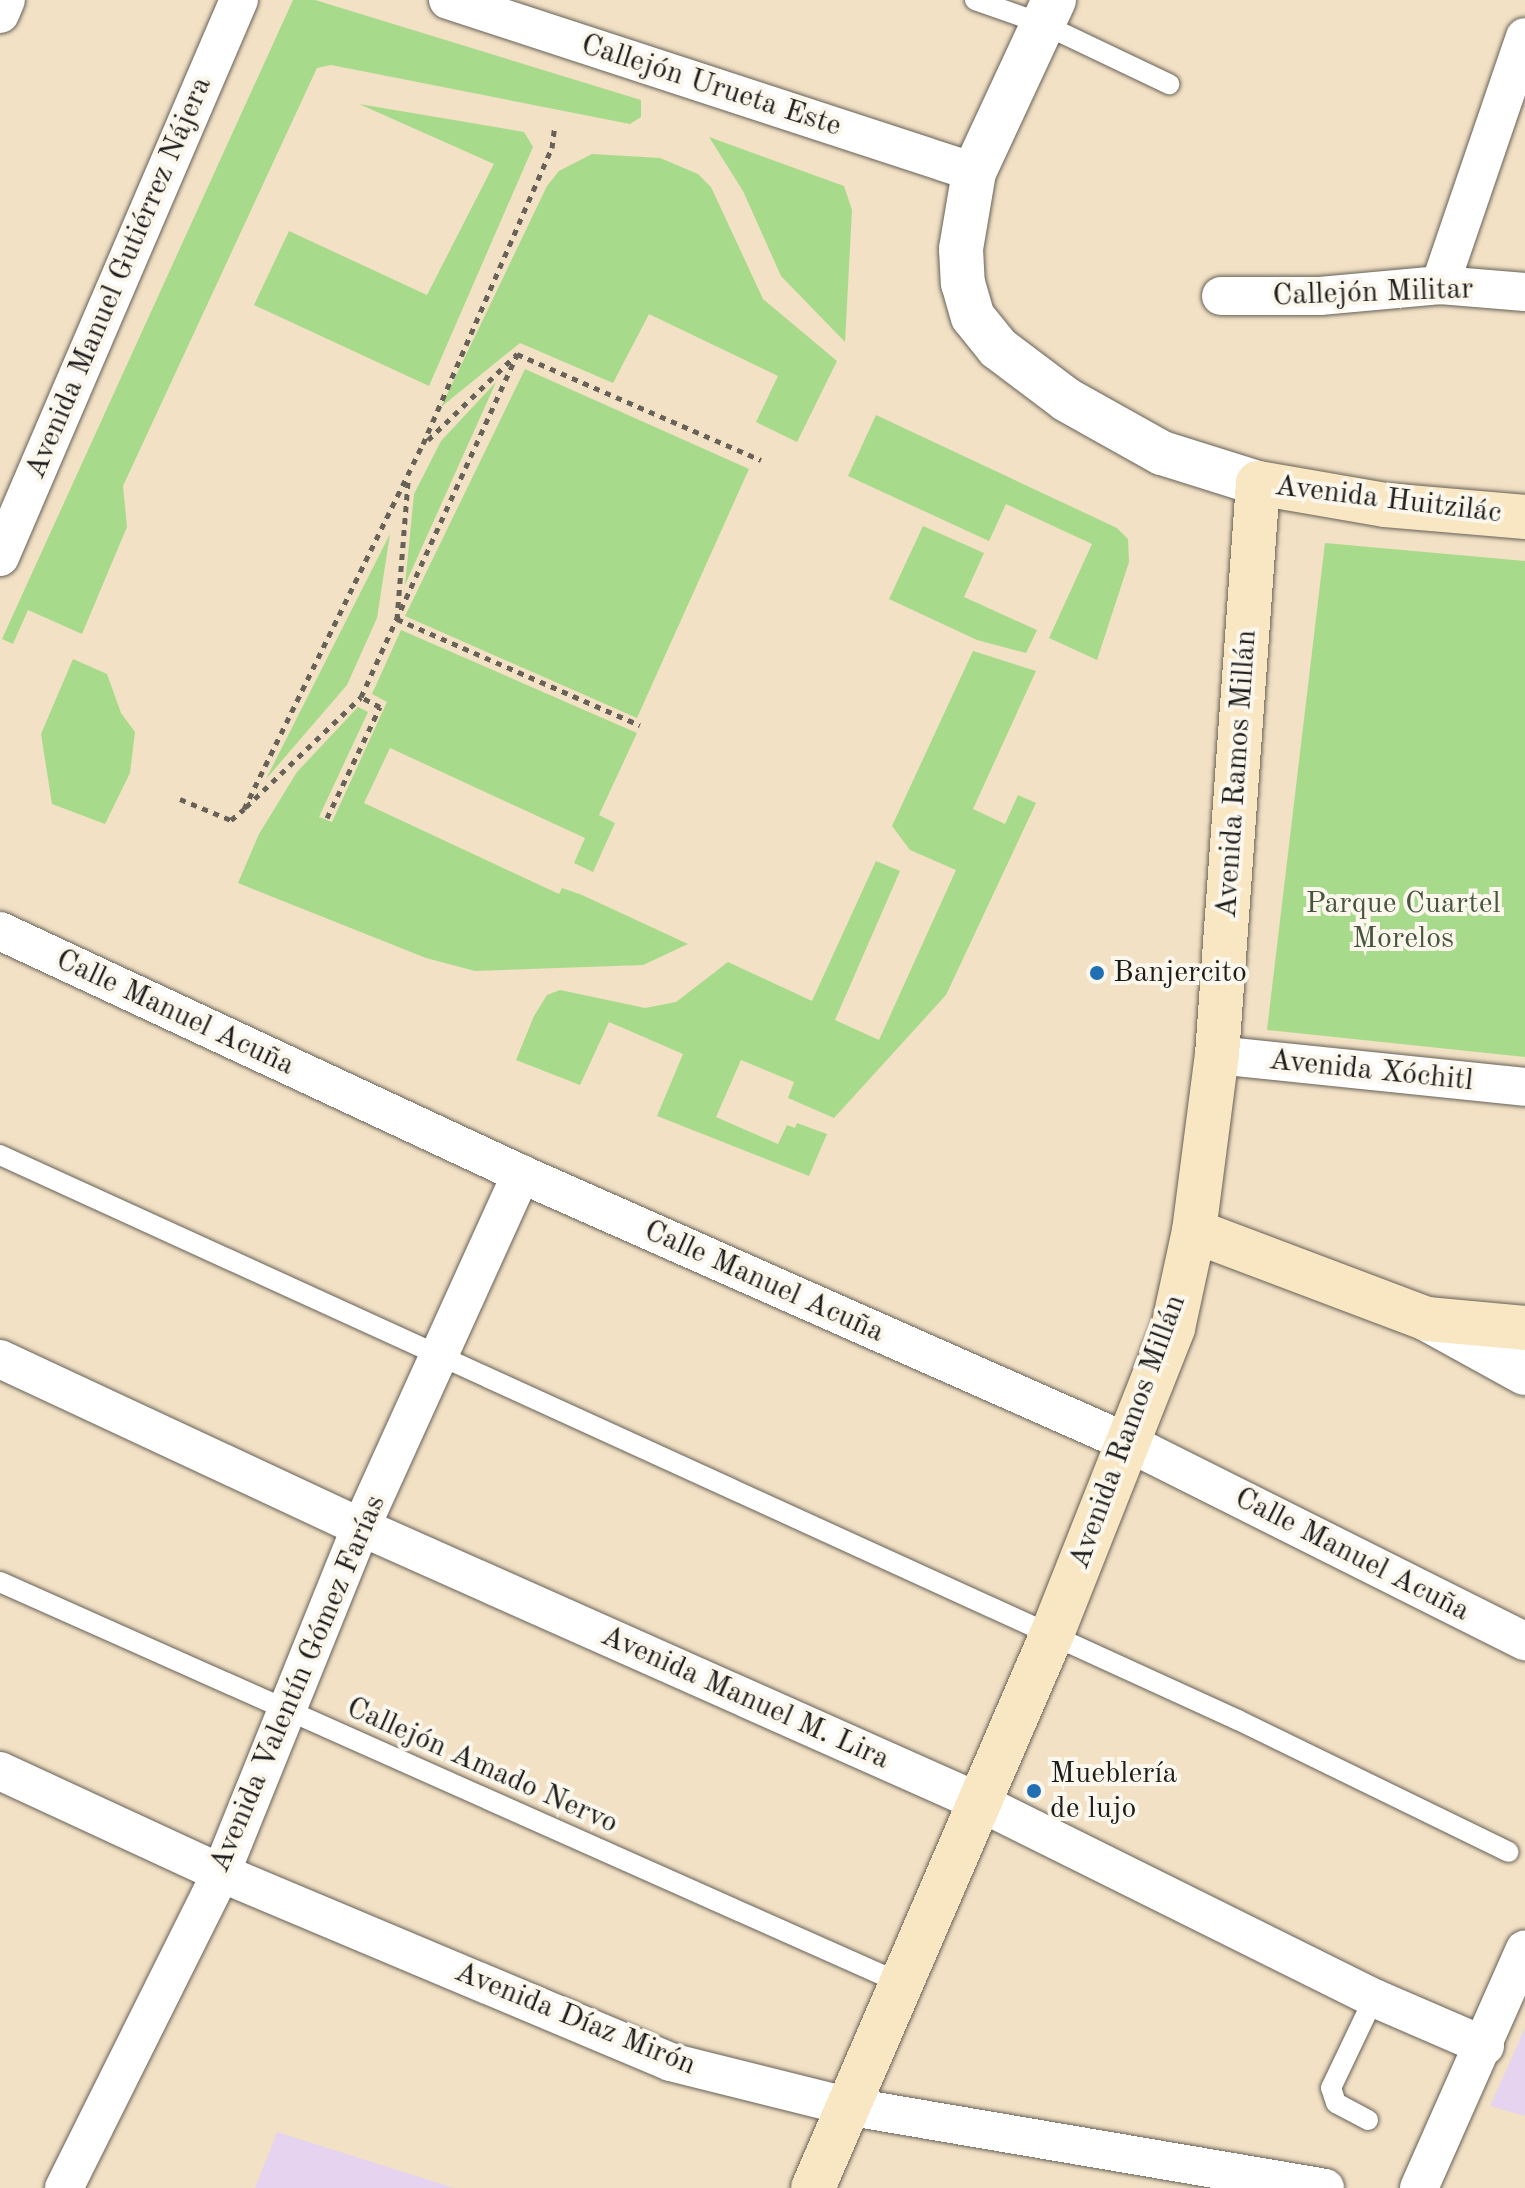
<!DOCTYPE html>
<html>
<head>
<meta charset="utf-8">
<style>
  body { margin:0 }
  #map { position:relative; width:1525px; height:2188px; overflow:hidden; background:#f2e1c5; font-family:"Old Standard TT",serif }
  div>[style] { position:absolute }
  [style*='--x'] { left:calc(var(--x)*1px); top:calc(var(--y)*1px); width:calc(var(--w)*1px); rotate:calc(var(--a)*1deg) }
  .built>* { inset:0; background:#e6d3f0 }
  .green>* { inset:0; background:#a7db8b }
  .path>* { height:5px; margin-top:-2.5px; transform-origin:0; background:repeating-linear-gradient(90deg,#676157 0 6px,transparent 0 12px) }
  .roads { filter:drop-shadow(0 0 2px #676157) drop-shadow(0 0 2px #676157) }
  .service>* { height:20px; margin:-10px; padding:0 10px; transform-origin:10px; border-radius:10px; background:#fff }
  .minor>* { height:38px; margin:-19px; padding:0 19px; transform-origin:19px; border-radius:19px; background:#fff }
  .tertiary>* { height:44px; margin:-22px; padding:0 22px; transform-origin:22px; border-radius:22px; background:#fff }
  .secondary>* { height:44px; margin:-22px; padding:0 22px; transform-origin:22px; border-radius:22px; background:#f9e7c3 }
  .dots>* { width:22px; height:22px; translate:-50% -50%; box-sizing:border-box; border:4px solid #fbf7ec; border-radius:50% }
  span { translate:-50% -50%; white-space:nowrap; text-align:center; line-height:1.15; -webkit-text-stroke:8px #fbf7ec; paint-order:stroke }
  .street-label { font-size:30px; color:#1c1c1c }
  .park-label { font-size:30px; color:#46553d }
  .poi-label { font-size:30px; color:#1c1c1c }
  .left { translate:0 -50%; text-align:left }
</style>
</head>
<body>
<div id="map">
  <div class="built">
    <i style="clip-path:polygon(1525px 2028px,1525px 2116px,1490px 2106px)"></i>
    <i style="clip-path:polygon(277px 2132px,454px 2188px,255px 2188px)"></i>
  </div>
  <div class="green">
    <i style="clip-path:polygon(293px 0,315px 0,641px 100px,641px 117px,630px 124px,331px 65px,317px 68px,123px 486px,127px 527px,82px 634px,28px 610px,13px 644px,2px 639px)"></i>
    <i style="clip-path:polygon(359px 104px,524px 132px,533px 147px,429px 386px,254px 305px,289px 231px,427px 295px,494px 164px)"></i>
    <i style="clip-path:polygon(709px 137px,844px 186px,852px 210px,845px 342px,781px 276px,743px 191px)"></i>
    <i style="clip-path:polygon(592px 154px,660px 158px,698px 174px,711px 187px,763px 299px,837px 361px,797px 442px,756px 422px,778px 376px,649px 314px,613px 383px,520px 343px,441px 407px,547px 186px,559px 171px)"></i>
    <i style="clip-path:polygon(525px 369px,749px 469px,637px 718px,405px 616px)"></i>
    <i style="clip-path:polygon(496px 382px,405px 585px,414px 494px,441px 441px)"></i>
    <i style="clip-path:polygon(876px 415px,1117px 528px,1128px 539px,1129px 562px,1097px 660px,1049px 638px,1092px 544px,1006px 504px,989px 541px,848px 476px)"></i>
    <i style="clip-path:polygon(923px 526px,984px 553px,964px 597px,1037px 630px,1026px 653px,977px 640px,889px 599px)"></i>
    <i style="clip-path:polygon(390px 534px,377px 618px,347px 685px,266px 779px)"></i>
    <i style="clip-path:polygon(1325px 543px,1525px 561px,1525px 1057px,1267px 1030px)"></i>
    <i style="clip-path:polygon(401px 630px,637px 733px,599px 815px,615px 823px,593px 872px,574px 863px,585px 838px,390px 748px,364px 803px,559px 894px,562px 888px,582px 895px,688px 944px,643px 965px,475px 971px,426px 958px,238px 883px,259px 834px,297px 772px,358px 707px,368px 712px,319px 817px,332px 822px,387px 702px,372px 694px)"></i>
    <i style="clip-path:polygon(973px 651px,1036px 671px,973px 809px,1005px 824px,1018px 795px,1036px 803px,946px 995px,834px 1118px,788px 1098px,794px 1082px,741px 1060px,716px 1117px,778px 1144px,787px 1125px,795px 1128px,797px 1123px,827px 1134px,809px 1176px,657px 1116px,683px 1054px,609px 1022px,580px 1085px,516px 1060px,534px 1016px,547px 995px,560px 990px,645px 1008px,676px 1002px,728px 962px,812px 1001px,876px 861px,900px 871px,835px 1020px,879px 1040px,956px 870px,910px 850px,892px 826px)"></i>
    <i style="clip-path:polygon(73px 659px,107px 674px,121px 713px,135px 732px,130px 773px,105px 824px,52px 804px,41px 734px)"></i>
  </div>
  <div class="path">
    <i style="--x:428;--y:440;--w:124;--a:-44"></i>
    <i style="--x:517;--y:354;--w:266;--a:23.5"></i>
    <i style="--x:408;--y:482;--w:137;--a:94.6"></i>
    <i style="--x:397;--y:619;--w:265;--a:23.6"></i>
    <i style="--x:180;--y:799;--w:55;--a:22.4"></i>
    <i style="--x:231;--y:820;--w:17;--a:-40"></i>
    <i style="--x:244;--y:809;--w:407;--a:-63.9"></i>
    <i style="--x:423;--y:444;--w:323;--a:-66.5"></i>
    <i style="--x:552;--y:148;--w:23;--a:-83"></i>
    <i style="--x:246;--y:807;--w:159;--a:-43.7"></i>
    <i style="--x:327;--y:818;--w:123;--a:-64.5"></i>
    <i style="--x:380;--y:707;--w:21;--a:-152"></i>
    <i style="--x:361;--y:697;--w:377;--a:-65.5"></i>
  </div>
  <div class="roads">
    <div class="service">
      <i style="--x:975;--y:0;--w:72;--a:19.4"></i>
      <i style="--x:1043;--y:24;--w:140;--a:25.5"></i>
      <i style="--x:0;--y:1155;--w:1361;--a:24.53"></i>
      <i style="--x:1238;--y:1720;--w:301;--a:26"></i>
      <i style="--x:0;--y:1582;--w:983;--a:24.01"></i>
      <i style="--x:1368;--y:2120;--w:36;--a:-152"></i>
      <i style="--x:1336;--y:2103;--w:16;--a:-108"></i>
      <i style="--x:1331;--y:2088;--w:100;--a:-64.5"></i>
    </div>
    <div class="minor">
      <i style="--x:448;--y:0;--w:553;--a:18.11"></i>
      <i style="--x:0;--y:14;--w:15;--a:-67"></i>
      <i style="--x:1440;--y:285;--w:262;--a:-71.1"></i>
      <i style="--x:1221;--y:296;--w:99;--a:0"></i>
      <i style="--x:1320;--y:296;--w:121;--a:-5.2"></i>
      <i style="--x:1440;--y:285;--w:85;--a:4.7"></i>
      <i style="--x:0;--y:557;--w:606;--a:-66.78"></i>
      <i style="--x:0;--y:931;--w:575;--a:25"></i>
      <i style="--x:521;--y:1174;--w:667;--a:23.88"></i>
      <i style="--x:1131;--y:1444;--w:441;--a:26.6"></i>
      <i style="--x:1217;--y:1055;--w:310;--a:5.9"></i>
      <i style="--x:0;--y:1359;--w:398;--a:25"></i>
      <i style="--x:361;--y:1527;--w:676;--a:23.99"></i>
      <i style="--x:979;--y:1802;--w:441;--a:26.4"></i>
      <i style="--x:1374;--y:1998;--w:121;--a:23.4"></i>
      <i style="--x:0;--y:1771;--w:243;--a:24.8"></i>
      <i style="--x:221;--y:1873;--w:487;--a:22.8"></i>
      <i style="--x:670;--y:2062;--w:181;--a:14"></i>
      <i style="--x:846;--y:2106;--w:486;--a:9.7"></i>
      <i style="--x:64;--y:2188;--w:352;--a:-63.5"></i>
      <i style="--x:221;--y:1873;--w:373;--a:-68"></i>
      <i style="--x:361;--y:1527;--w:388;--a:-65.6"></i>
      <i style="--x:1419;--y:2188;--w:261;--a:-66.1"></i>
    </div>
    <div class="tertiary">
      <i style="--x:1054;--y:0;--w:190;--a:114.9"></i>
      <i style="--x:974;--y:172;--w:78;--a:99.6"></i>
      <i style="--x:961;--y:249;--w:34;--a:87"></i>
      <i style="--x:963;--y:283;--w:35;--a:74"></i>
      <i style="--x:973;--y:317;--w:40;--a:51"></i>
      <i style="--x:998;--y:348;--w:86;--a:37"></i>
      <i style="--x:1067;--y:400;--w:109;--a:29.2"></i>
      <i style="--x:1162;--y:453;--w:101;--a:17.4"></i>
      <i style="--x:1427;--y:1319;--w:112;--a:28.9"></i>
    </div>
    <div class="secondary">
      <i style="--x:1194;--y:1231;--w:249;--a:20.7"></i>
      <i style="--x:1427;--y:1319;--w:98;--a:5.2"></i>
      <i style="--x:813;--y:2188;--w:603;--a:-66.66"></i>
      <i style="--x:1052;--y:1634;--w:329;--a:-68.4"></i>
      <i style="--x:1173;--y:1328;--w:99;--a:-77.8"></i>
      <i style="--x:1194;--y:1231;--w:177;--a:-82.6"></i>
      <i style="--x:1217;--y:1055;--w:573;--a:-85.9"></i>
      <i style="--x:1258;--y:483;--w:129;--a:9.8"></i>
      <i style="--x:1385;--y:505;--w:141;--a:4.9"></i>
    </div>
  </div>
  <div class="dots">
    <i style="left:1097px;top:973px;background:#1f6fb2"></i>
    <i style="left:1034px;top:1791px;background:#1f6fb2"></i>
  </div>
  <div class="street-label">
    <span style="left:711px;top:86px;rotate:18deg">Callejón Urueta Este</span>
    <span style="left:119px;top:278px;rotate:-67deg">Avenida Manuel Gutiérrez Nájera</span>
    <span style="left:1373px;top:293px;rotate:-2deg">Callejón Militar</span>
    <span style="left:1388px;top:500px;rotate:7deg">Avenida Huitzilác</span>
    <span style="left:1237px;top:774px;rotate:-86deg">Avenida Ramos Millán</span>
    <span style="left:175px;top:1013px;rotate:25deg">Calle Manuel Acuña</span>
    <span style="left:1371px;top:1071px;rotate:6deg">Avenida Xóchitl</span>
    <span style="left:764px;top:1282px;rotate:24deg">Calle Manuel Acuña</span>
    <span style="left:1128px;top:1432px;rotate:-70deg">Avenida Ramos Millán</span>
    <span style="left:1352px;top:1555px;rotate:27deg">Calle Manuel Acuña</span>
    <span style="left:298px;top:1684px;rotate:-67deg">Avenida Valentín Gómez Farías</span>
    <span style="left:745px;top:1698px;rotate:24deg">Avenida Manuel M. Lira</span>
    <span style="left:482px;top:1766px;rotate:24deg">Callejón Amado Nervo</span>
    <span style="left:575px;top:2019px;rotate:22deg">Avenida Díaz Mirón</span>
  </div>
  <div class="park-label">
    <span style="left:1403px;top:921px">Parque Cuartel<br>Morelos</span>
  </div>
  <div class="poi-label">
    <span class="left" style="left:1113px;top:973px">Banjercito</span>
    <span class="left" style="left:1050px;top:1791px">Mueblería<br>de lujo</span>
  </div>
</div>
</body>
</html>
